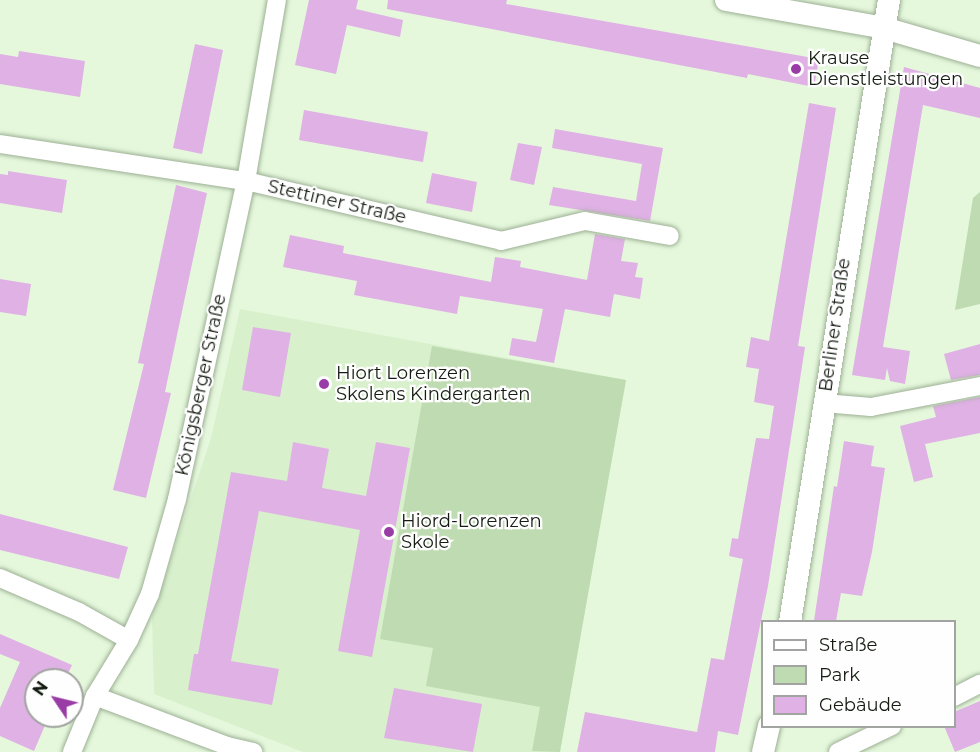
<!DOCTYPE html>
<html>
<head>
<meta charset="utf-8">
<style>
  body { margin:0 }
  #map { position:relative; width:980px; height:752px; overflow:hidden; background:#e5f8dc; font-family:Montserrat,sans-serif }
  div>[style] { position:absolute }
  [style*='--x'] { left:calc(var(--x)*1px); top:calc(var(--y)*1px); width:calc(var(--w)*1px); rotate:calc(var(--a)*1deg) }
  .built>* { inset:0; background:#d8f0cc }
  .green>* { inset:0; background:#bfdbb2 }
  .building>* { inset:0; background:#dfb1e5 }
  .roads { filter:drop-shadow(0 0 2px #9db095) drop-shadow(0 0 2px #9db095) }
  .minor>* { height:18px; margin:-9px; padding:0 9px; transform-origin:9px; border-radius:9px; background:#fff }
  .tertiary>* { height:22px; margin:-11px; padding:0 11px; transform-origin:11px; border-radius:11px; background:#fff }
  .dots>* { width:16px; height:16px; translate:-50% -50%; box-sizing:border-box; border:3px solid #fefefe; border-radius:50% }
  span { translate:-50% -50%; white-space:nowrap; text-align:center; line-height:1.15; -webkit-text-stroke:4.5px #fefefe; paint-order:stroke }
  .poi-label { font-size:18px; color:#151c12 }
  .left { translate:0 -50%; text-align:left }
  .street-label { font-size:18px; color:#151c12 }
  .legend { position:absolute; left:761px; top:620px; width:195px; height:108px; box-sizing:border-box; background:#fefefe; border:2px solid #a1a4a0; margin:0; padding:8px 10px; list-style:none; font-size:18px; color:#151c12 }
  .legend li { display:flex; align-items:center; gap:12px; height:30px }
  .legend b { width:30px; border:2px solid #a1a4a0 }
  .north { position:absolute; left:24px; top:668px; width:60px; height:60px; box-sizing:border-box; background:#fefefe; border:2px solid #a1a4a0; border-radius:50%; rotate:305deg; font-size:16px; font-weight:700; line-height:24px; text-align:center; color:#151c12 }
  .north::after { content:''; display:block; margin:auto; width:21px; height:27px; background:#9a3ca6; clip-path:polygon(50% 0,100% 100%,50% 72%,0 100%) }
</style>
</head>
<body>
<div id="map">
  <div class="built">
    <i style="clip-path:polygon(240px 309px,626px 380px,560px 752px,303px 752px,154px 694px,152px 616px,211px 438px)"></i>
  </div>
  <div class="green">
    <i style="clip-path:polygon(980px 192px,980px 304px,955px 310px,973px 198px)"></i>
    <i style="clip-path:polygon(432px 346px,626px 380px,560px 752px,532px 751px,540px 707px,426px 686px,433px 648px,380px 639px)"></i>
  </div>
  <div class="building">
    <i style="clip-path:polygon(309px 0,358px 0,356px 9px,403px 20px,400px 37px,347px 25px,336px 74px,295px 65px)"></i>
    <i style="clip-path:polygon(388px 0,507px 0,506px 4px,819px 59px,814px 87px,748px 74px,747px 78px,387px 9px)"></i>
    <i style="clip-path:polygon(195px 44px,223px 50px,202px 154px,173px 148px)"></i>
    <i style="clip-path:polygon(19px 51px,85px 61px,80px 97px,0 84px,0 54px,18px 57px)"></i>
    <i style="clip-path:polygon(904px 67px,980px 88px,980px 118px,923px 105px,883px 347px,910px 351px,905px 384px,890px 381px,887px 368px,885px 380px,852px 375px)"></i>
    <i style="clip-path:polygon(809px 103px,836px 108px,798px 346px,805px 347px,768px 586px,738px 735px,718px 731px,715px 752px,577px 752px,585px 712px,697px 732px,711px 658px,724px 660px,743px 559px,729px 556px,732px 538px,738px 539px,756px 438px,769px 439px,774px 406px,754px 402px,759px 369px,746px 367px,751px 337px,769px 341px)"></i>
    <i style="clip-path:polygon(304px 110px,428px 132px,423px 162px,299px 140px)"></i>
    <i style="clip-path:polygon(555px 129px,663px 148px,650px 221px,549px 205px,553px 187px,636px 201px,642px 164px,552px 148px)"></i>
    <i style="clip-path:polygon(518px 143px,542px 147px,534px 185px,510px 180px)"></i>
    <i style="clip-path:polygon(8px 171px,67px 180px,62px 213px,0 203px,0 174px,8px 175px)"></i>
    <i style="clip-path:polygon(432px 173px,477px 182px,472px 212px,426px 203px)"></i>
    <i style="clip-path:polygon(176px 185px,207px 193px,165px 392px,171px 393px,146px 498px,113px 490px,144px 364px,138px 363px)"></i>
    <i style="clip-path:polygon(595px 234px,625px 239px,621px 261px,638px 263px,635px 277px,643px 278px,640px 299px,614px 294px,610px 317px,565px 309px,554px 363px,509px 355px,512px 338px,536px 342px,543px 309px,460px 296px,457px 314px,354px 295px,357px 281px,283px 267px,290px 235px,344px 246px,343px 253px,491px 282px,495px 257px,521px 261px,520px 267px,587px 280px)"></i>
    <i style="clip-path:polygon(0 279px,31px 284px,26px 316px,0 312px)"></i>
    <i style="clip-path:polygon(253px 327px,291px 333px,280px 397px,242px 390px)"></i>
    <i style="clip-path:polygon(980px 344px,980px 375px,951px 380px,944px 354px)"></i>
    <i style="clip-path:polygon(980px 397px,980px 433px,925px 444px,933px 477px,914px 482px,900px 426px,936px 417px,933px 406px)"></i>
    <i style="clip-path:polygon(844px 441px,874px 446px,871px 466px,885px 468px,872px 552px,862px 596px,841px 593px,836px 621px,814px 621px,834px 486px,837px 487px)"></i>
    <i style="clip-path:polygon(293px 442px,329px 449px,322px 488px,366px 496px,376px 442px,410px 448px,372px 657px,338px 651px,360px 530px,259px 511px,231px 661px,279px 669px,272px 705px,188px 690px,194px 654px,198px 654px,231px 472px,287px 481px)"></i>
    <i style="clip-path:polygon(0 514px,128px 547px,119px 579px,0 550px)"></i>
    <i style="clip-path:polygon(0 634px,72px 665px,65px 680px,36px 680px,36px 716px,49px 716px,34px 751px,0 736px,0 708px,20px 662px,0 654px)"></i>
    <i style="clip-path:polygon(394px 688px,482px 704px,473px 752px,384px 738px)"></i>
    <i style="clip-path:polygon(980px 701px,980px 742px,955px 752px,944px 726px,954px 726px,954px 712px)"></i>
  </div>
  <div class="roads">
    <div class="minor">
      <i style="--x:0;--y:144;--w:249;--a:8.6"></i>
      <i style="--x:246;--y:181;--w:262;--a:13.2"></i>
      <i style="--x:501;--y:241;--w:86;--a:-13.4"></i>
      <i style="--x:585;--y:221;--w:86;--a:10"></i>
      <i style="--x:824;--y:403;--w:47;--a:4.9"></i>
      <i style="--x:871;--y:407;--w:111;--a:-10.9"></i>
      <i style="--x:0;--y:578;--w:86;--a:23.3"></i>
      <i style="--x:79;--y:612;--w:57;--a:29.2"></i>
      <i style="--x:95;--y:696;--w:141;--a:20.7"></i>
      <i style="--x:227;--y:746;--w:27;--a:13"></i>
      <i style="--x:954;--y:697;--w:29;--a:-27"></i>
      <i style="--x:72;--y:752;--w:61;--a:-67.7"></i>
      <i style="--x:95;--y:696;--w:66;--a:-58.7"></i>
      <i style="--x:129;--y:640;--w:51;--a:-65.5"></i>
      <i style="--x:150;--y:594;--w:99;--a:-74.1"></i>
      <i style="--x:177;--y:499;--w:325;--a:-77.8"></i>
      <i style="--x:246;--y:181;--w:184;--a:-80.3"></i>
      <i style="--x:838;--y:752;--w:60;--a:-25.7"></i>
    </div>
    <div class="tertiary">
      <i style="--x:726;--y:0;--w:160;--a:10"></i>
      <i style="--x:884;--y:28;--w:100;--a:16.3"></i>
      <i style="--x:790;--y:622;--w:630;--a:-80.96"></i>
      <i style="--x:763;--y:752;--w:27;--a:-77"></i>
    </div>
  </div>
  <div class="dots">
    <i style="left:796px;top:69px;background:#9a3ca6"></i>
    <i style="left:324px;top:384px;background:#9a3ca6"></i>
    <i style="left:389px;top:532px;background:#9a3ca6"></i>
  </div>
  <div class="poi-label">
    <span class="left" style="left:808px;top:69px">Krause<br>Dienstleistungen</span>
    <span class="left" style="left:336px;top:384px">Hiort Lorenzen<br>Skolens Kindergarten</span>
    <span class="left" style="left:401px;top:532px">Hiord-Lorenzen<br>Skole</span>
  </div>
  <div class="street-label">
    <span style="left:337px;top:202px;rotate:13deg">Stettiner Straße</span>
    <span style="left:835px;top:325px;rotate:-82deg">Berliner Straße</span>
    <span style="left:201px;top:385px;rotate:-78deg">Königsberger Straße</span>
  </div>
  <ul class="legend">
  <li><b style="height:8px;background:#fff"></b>Straße</li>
  <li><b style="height:16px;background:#bfdbb2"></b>Park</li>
  <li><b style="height:16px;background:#dfb1e5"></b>Gebäude</li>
  </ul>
  <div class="north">N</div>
</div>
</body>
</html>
